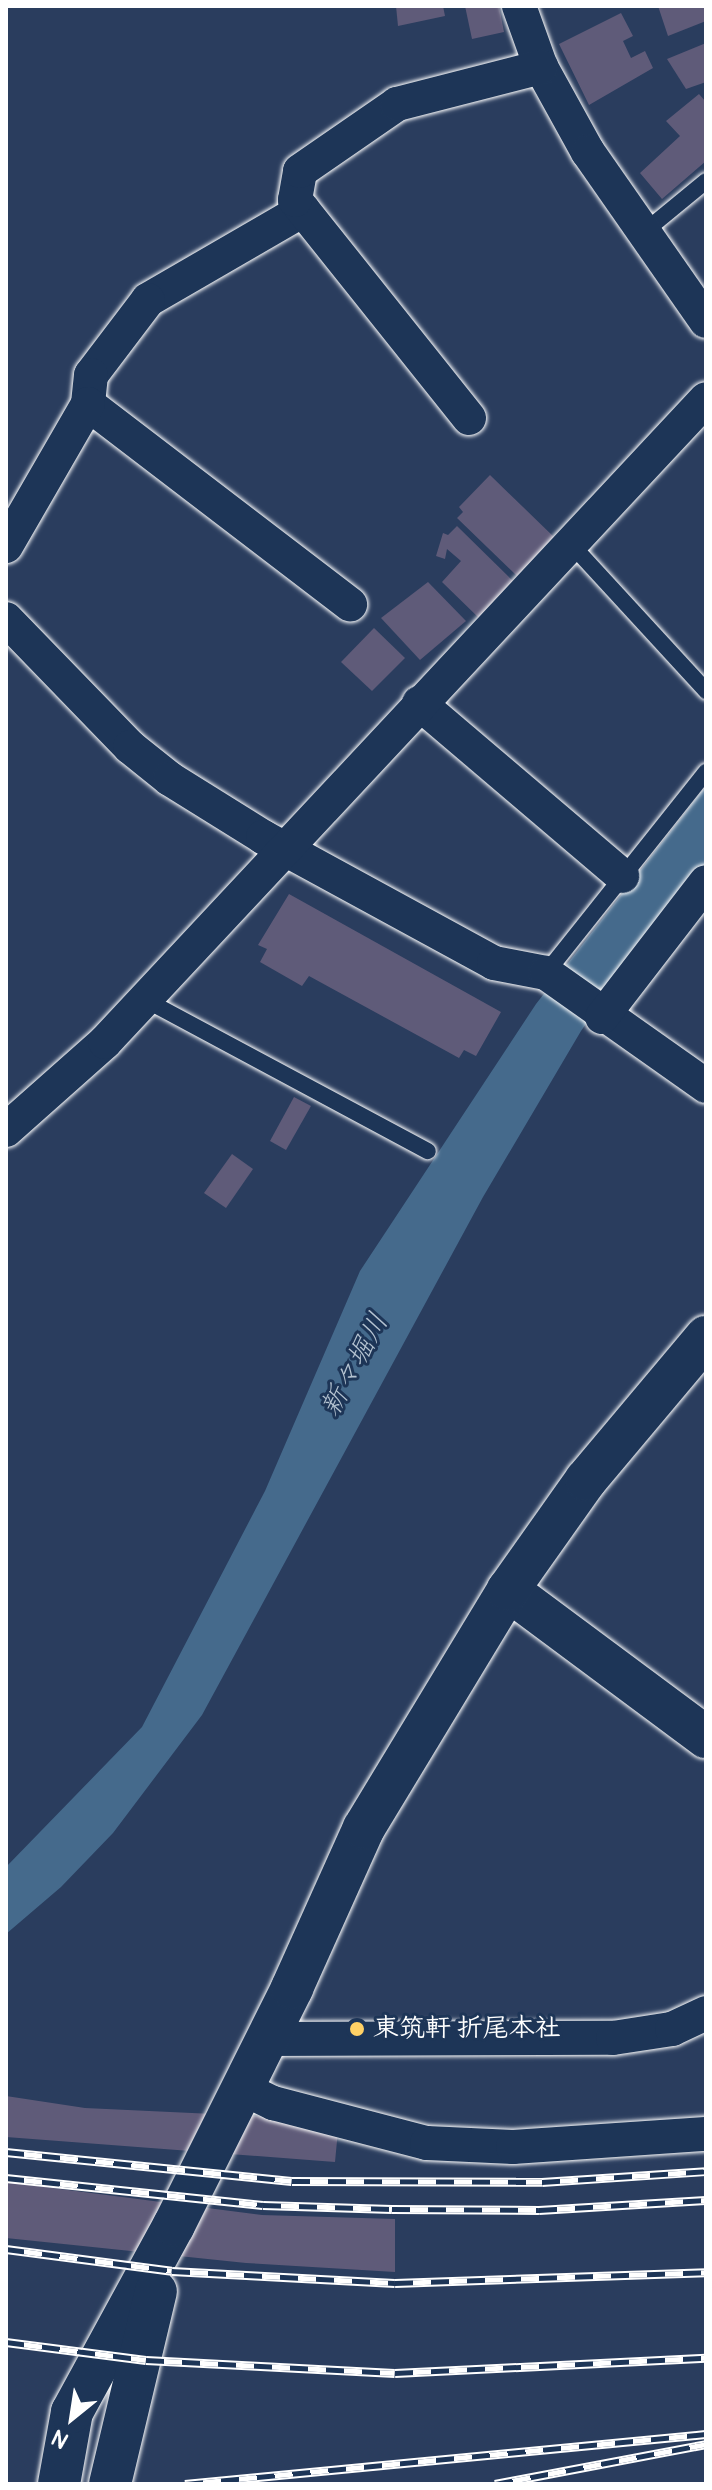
<!DOCTYPE html>
<html>
<head>
<meta charset="utf-8">
<style>
  body { margin:0 }
  #map { position:relative; width:712px; height:2490px; overflow:hidden; background:#2a3d5e; font-family:Pangolin,"Klee One",sans-serif }
  div>[style] { position:absolute }
  [style*='--x'] { left:calc(var(--x)*1px); top:calc(var(--y)*1px); width:calc(var(--w)*1px); rotate:calc(var(--a)*1deg) }
  .water>* { inset:0; background:#456a8c }
  .building>* { inset:0; background:#5f5b79 }
  .roads { filter:drop-shadow(0 0 2px #fff) drop-shadow(0 0 2px #fff) }
  .service>* { height:16px; margin:-8px; padding:0 8px; transform-origin:8px; border-radius:8px; background:#1d3557 }
  .minor>* { height:34px; margin:-17px; padding:0 17px; transform-origin:17px; border-radius:17px; background:#1d3557 }
  .tertiary>* { height:42px; margin:-21px; padding:0 21px; transform-origin:21px; border-radius:21px; background:#1d3557 }
  .rail>* { height:9px; margin-top:-4.5px; transform-origin:0; background:repeating-linear-gradient(90deg,#1d3557 0 18px,#fff 0 36px); box-sizing:border-box; border-block:2px solid #fff }
  .dots>* { width:22px; height:22px; translate:-50% -50%; box-sizing:border-box; border:4px solid #1d3557; border-radius:50% }
  span { translate:-50% -50%; white-space:nowrap; text-align:center; line-height:1.15; -webkit-text-stroke:6px #1d3557; paint-order:stroke }
  .poi-label { font-size:26px; color:#fff; font-weight:700 }
  .left { translate:0 -50%; text-align:left }
  .water-label { font-size:28px; color:#b5c3d1; font-style:italic }
  .frame { position:absolute; inset:0; border:8px solid #fff; pointer-events:none }
  .north { position:absolute; left:32px; top:2378px; width:80px; height:80px; -webkit-text-stroke:6px #1d3557; paint-order:stroke; rotate:210deg; font-size:22px; font-weight:700; line-height:32px; text-align:center; color:#fff }
  .north::after { content:''; display:block; margin:auto; width:28px; height:36px; background:#fff; clip-path:polygon(50% 0,100% 100%,50% 72%,0 100%) }
</style>
</head>
<body>
<div id="map">
  <div class="water">
    <i style="clip-path:polygon(706px 786px,706px 864px,654px 925px,581px 1031px,483px 1197px,202px 1715px,113px 1833px,61px 1887px,6px 1934px,6px 1867px,142px 1727px,265px 1491px,360px 1271px,536px 1004px)"></i>
  </div>
  <div class="building">
    <i style="clip-path:polygon(396px 6px,443px 6px,445px 16px,398px 26px)"></i>
    <i style="clip-path:polygon(465px 6px,499px 6px,504px 32px,472px 39px)"></i>
    <i style="clip-path:polygon(658px 6px,706px 6px,706px 21px,668px 36px)"></i>
    <i style="clip-path:polygon(621px 13px,633px 36px,623px 41px,631px 58px,645px 51px,653px 68px,589px 105px,559px 44px)"></i>
    <i style="clip-path:polygon(706px 43px,706px 82px,686px 89px,667px 59px)"></i>
    <i style="clip-path:polygon(699px 94px,706px 102px,706px 161px,662px 199px,640px 173px,680px 136px,666px 121px)"></i>
    <i style="clip-path:polygon(490px 475px,555px 538px,517px 576px,457px 518px,463px 512px,459px 507px)"></i>
    <i style="clip-path:polygon(457px 526px,516px 584px,481px 620px,442px 582px,461px 561px,447px 549px,445px 559px,436px 556px,443px 533px,448px 535px)"></i>
    <i style="clip-path:polygon(428px 582px,466px 621px,420px 660px,381px 618px)"></i>
    <i style="clip-path:polygon(374px 628px,405px 658px,372px 691px,341px 662px)"></i>
    <i style="clip-path:polygon(289px 894px,501px 1012px,476px 1056px,464px 1050px,459px 1058px,309px 976px,302px 986px,260px 962px,267px 949px,258px 945px)"></i>
    <i style="clip-path:polygon(294px 1097px,311px 1106px,286px 1150px,270px 1141px)"></i>
    <i style="clip-path:polygon(232px 1154px,253px 1169px,226px 1208px,204px 1193px)"></i>
    <i style="clip-path:polygon(6px 2096px,85px 2108px,339px 2120px,335px 2162px,6px 2137px)"></i>
    <i style="clip-path:polygon(6px 2182px,262px 2215px,395px 2219px,395px 2272px,246px 2263px,6px 2238px)"></i>
  </div>
  <div class="roads">
    <div class="service">
      <i style="--x:644;--y:232;--w:80;--a:-39.4"></i>
      <i style="--x:571;--y:544;--w:200;--a:47.4"></i>
      <i style="--x:546;--y:973;--w:257;--a:-51.5"></i>
      <i style="--x:144;--y:999;--w:322;--a:28.2"></i>
    </div>
    <div class="minor">
      <i style="--x:519;--y:6;--w:65;--a:70.2"></i>
      <i style="--x:541;--y:67;--w:97;--a:61.1"></i>
      <i style="--x:588;--y:152;--w:206;--a:55.1"></i>
      <i style="--x:303;--y:210;--w:179;--a:149.9"></i>
      <i style="--x:148;--y:300;--w:94;--a:127.2"></i>
      <i style="--x:91;--y:375;--w:29;--a:96"></i>
      <i style="--x:88;--y:404;--w:330;--a:37.4"></i>
      <i style="--x:469;--y:418;--w:279;--a:-128.6"></i>
      <i style="--x:295;--y:200;--w:29;--a:-80"></i>
      <i style="--x:300;--y:171;--w:118;--a:-34.6"></i>
      <i style="--x:397;--y:104;--w:149;--a:-14.4"></i>
      <i style="--x:6;--y:546;--w:164;--a:-60"></i>
      <i style="--x:6;--y:619;--w:178;--a:45.9"></i>
      <i style="--x:130;--y:747;--w:51;--a:38.7"></i>
      <i style="--x:170;--y:779;--w:110;--a:31.9"></i>
      <i style="--x:263;--y:837;--w:263;--a:28.6"></i>
      <i style="--x:494;--y:963;--w:53;--a:10.9"></i>
      <i style="--x:546;--y:973;--w:196;--a:35.2"></i>
      <i style="--x:419;--y:703;--w:267;--a:40.4"></i>
      <i style="--x:602;--y:1017;--w:170;--a:-52.4"></i>
      <i style="--x:6;--y:1130;--w:132;--a:-41.6"></i>
      <i style="--x:105;--y:1042;--w:880;--a:-46.93"></i>
      <i style="--x:264;--y:2039;--w:349;--a:-0.2"></i>
      <i style="--x:613;--y:2038;--w:60;--a:-8.7"></i>
      <i style="--x:672;--y:2029;--w:38;--a:-25"></i>
      <i style="--x:240;--y:2087;--w:37;--a:26"></i>
      <i style="--x:273;--y:2103;--w:159;--a:14.6"></i>
      <i style="--x:427;--y:2143;--w:86;--a:2.7"></i>
      <i style="--x:513;--y:2147;--w:193;--a:-3.9"></i>
    </div>
    <div class="tertiary">
      <i style="--x:508;--y:1590;--w:247;--a:36.6"></i>
      <i style="--x:59;--y:2484;--w:73;--a:-79.8"></i>
      <i style="--x:72;--y:2412;--w:213;--a:-61.4"></i>
      <i style="--x:174;--y:2225;--w:265;--a:-63.5"></i>
      <i style="--x:292;--y:1988;--w:175;--a:-65.8"></i>
      <i style="--x:364;--y:1828;--w:278;--a:-58.8"></i>
      <i style="--x:508;--y:1590;--w:135;--a:-54.7"></i>
      <i style="--x:586;--y:1480;--w:187;--a:-50"></i>
      <i style="--x:110;--y:2484;--w:198;--a:-76.6"></i>
    </div>
  </div>
  <div class="rail">
    <i style="--x:6;--y:2152;--w:287;--a:5.8"></i>
    <i style="--x:292;--y:2181;--w:250;--a:0.2"></i>
    <i style="--x:542;--y:2182;--w:164;--a:-3.8"></i>
    <i style="--x:6;--y:2178;--w:258;--a:6"></i>
    <i style="--x:263;--y:2205;--w:129;--a:1.8"></i>
    <i style="--x:392;--y:2209;--w:147;--a:0.4"></i>
    <i style="--x:539;--y:2210;--w:167;--a:-3.4"></i>
    <i style="--x:6;--y:2249;--w:167;--a:7.5"></i>
    <i style="--x:172;--y:2271;--w:223;--a:3.1"></i>
    <i style="--x:395;--y:2283;--w:311;--a:-2"></i>
    <i style="--x:6;--y:2342;--w:141;--a:7.3"></i>
    <i style="--x:146;--y:2360;--w:249;--a:3"></i>
    <i style="--x:395;--y:2373;--w:311;--a:-2.8"></i>
    <i style="--x:185;--y:2484;--w:523;--a:-5.48"></i>
    <i style="--x:495;--y:2484;--w:215;--a:-10.7"></i>
  </div>
  <div class="dots">
    <i style="left:357px;top:2029px;background:#ffd166"></i>
  </div>
  <div class="poi-label">
    <span class="left" style="left:373px;top:2029px">東筑軒 折尾本社</span>
  </div>
  <div class="water-label">
    <span style="left:355px;top:1365px;rotate:-62deg">新々堀川</span>
  </div>
  <div class="frame"></div>
  <div class="north">N</div>
</div>
</body>
</html>
